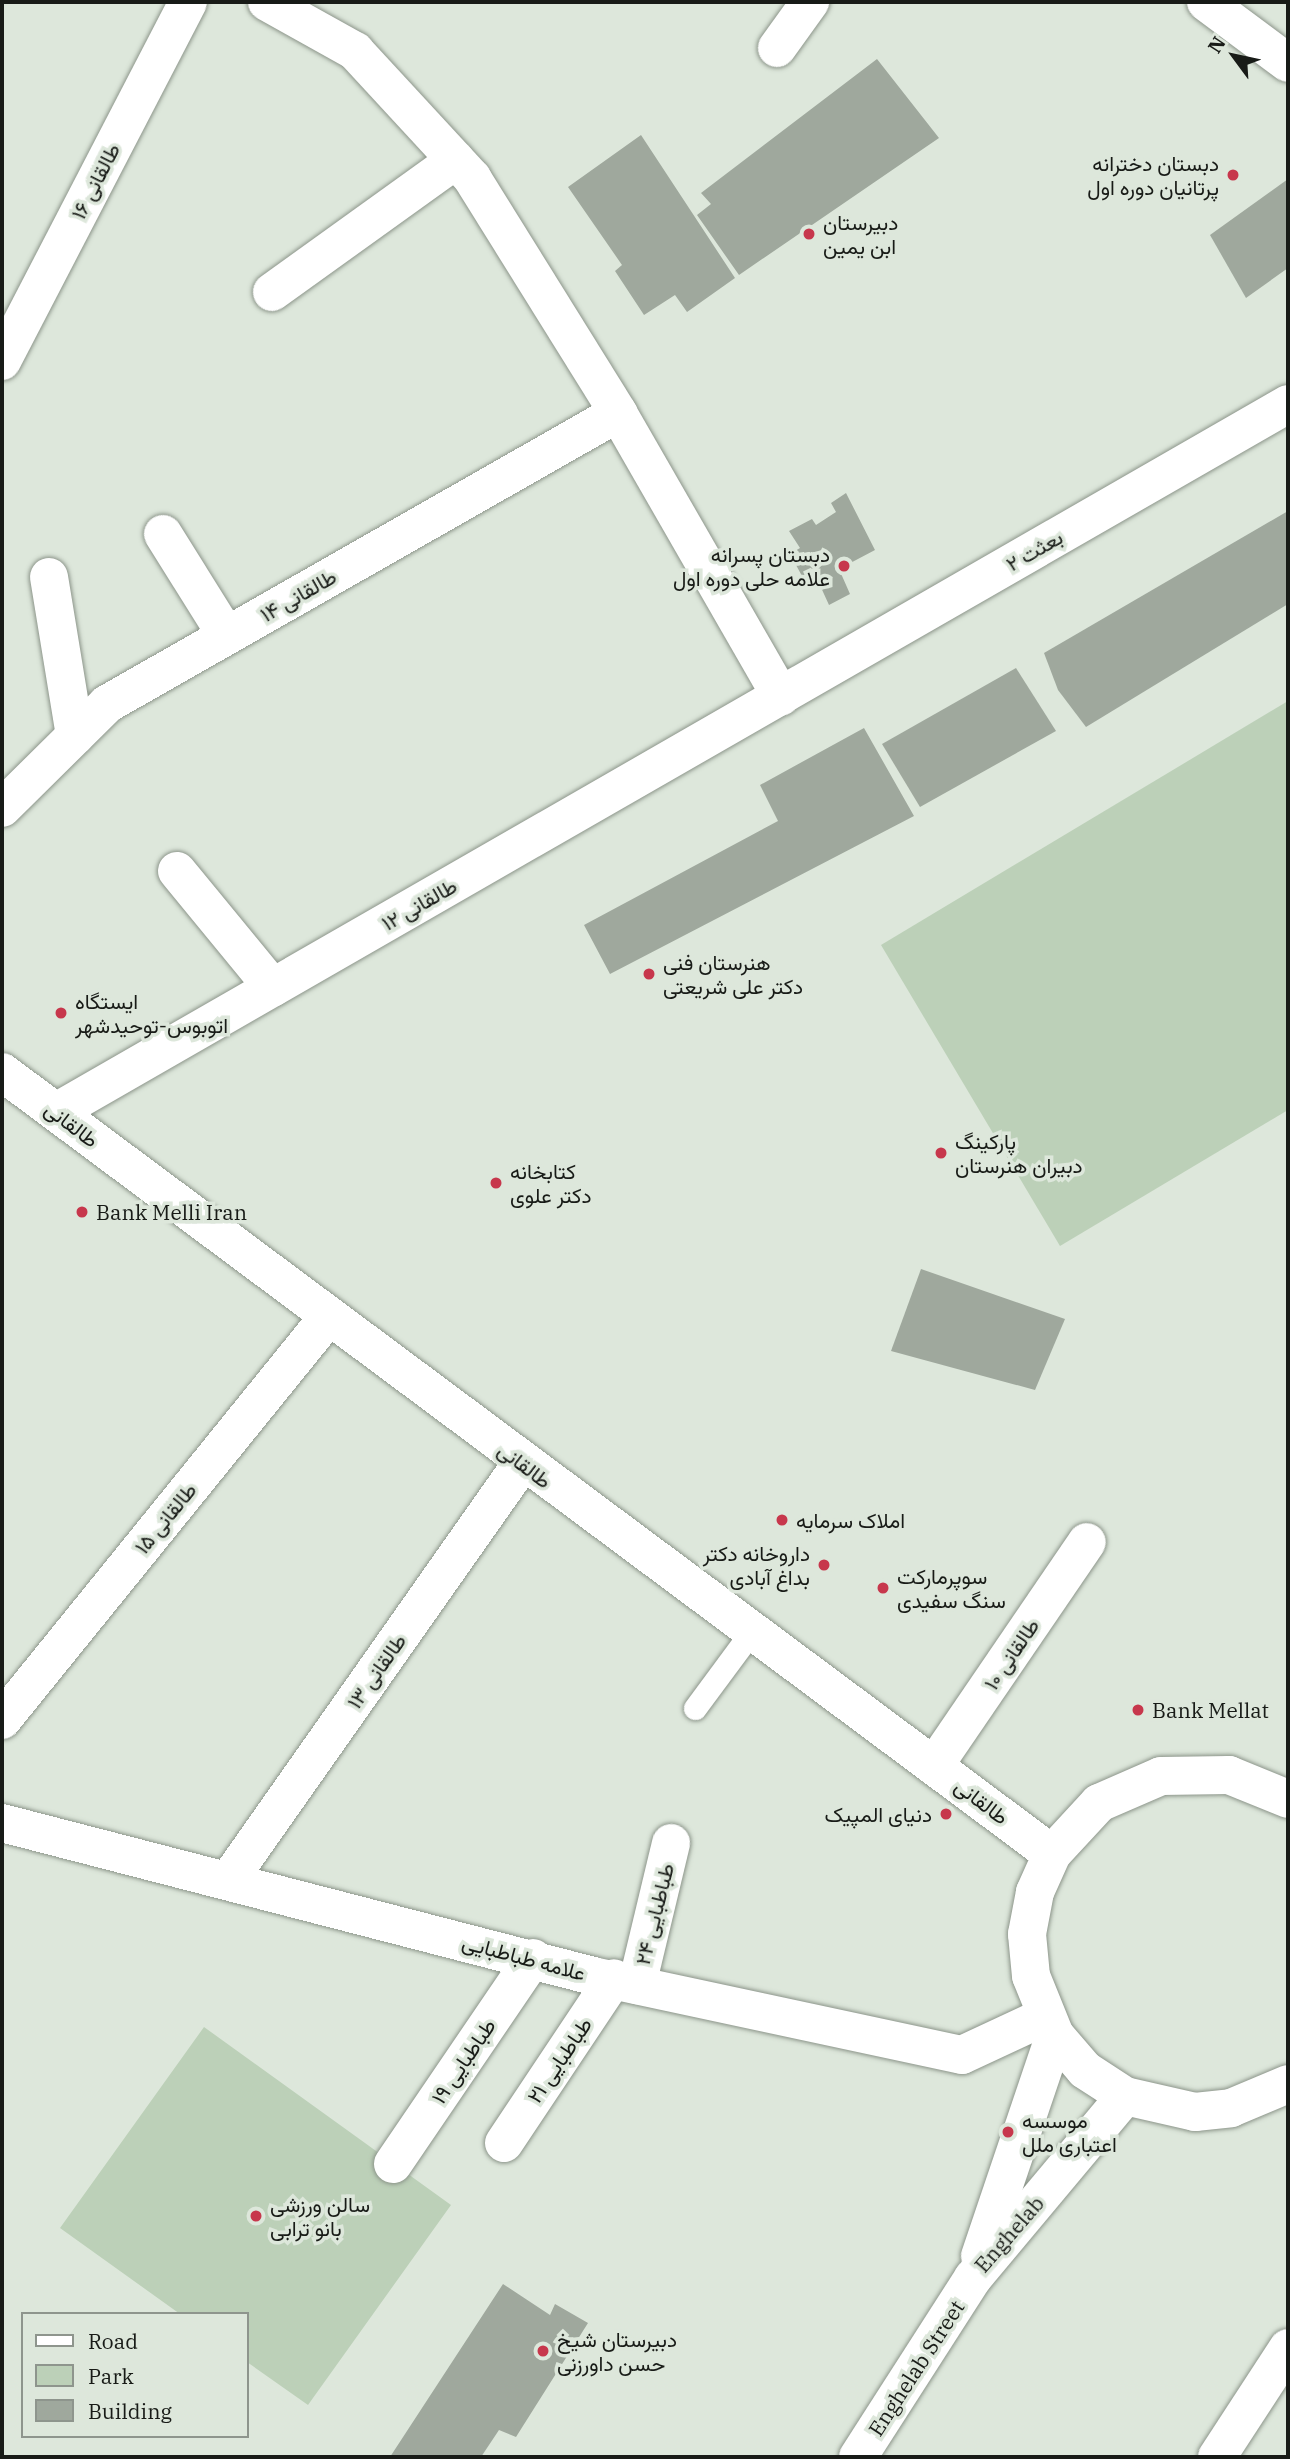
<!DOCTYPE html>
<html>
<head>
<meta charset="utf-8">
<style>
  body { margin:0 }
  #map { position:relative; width:1290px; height:2459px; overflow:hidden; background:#dde7db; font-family:"IBM Plex Serif",Vazirmatn,serif }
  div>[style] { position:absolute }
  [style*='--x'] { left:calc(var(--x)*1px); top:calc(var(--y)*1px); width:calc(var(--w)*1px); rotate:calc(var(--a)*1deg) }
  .green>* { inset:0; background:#bcd0b8 }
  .building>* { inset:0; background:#9fa89d }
  .roads { filter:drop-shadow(0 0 2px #8c958a) drop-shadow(0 0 2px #8c958a) }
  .lane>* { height:23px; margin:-11.5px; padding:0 11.5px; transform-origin:11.5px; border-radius:11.5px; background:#fff }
  .street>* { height:38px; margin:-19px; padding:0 19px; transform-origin:19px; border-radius:19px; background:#fff }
  .secondary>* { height:38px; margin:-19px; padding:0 19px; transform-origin:19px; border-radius:19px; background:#fff }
  .dots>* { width:19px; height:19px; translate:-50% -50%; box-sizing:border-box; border:4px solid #dde7db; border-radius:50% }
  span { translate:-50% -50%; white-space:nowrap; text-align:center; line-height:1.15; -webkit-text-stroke:7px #dde7db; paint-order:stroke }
  .poi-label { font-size:21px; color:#181b17 }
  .right { translate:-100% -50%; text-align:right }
  .left { translate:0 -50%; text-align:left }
  .street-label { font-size:21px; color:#181b17 }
  .frame { position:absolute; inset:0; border:4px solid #181b17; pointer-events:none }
  .legend { position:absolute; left:21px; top:2312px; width:228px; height:126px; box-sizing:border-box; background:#dde7db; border:2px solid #8e958d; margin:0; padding:9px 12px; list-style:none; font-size:21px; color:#181b17 }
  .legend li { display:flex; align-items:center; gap:14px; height:35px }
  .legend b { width:35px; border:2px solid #8e958d }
  .north { position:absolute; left:1199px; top:21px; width:70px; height:70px; -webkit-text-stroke:5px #dde7db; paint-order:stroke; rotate:303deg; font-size:19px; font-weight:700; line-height:28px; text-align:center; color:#181b17 }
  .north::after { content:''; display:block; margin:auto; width:24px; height:32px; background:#181b17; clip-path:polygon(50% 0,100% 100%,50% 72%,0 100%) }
</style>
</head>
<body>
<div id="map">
  <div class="green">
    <i style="clip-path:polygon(1288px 701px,1288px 1110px,1060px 1246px,881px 945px)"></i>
    <i style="clip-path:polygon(204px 2027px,451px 2205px,308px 2405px,247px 2362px,247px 2314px,180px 2314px,60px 2228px)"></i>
  </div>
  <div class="building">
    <i style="clip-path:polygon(877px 59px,939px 138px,739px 275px,697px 215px,711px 204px,701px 193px)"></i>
    <i style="clip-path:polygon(641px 135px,735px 278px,687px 312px,675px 295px,644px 315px,615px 271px,622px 265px,568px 187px)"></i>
    <i style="clip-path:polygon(1288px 179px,1288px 268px,1246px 298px,1210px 235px)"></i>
    <i style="clip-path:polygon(846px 493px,875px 550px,839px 569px,850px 594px,829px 605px,813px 570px,802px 576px,790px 554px,800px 548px,789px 531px,812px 519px,816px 525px,836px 512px,831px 503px)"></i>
    <i style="clip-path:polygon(1288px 511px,1288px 604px,1086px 727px,1058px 690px,1044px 653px)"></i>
    <i style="clip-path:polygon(1016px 668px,1056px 731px,920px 807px,882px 744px)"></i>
    <i style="clip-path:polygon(864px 728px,914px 816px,610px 974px,584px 925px,778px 821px,760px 785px)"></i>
    <i style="clip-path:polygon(921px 1269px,1065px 1319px,1035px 1390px,891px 1351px)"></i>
    <i style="clip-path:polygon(503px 2284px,550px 2315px,555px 2304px,588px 2323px,516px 2437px,499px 2430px,481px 2457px,390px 2457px)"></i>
  </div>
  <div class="roads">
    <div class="lane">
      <i style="--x:695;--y:1708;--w:96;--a:-53.5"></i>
    </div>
    <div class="street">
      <i style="--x:267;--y:2;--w:101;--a:29.1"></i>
      <i style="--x:355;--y:51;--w:173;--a:47.3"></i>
      <i style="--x:472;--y:178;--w:277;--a:58.1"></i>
      <i style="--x:618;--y:413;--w:327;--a:60.1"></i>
      <i style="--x:777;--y:48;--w:57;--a:-54.3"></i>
      <i style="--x:272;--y:292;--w:226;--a:-35.7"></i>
      <i style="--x:2;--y:361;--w:404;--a:-62.6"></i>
      <i style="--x:163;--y:534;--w:119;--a:58"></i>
      <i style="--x:49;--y:577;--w:161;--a:80.7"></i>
      <i style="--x:2;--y:808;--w:148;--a:-44.7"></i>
      <i style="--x:107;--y:704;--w:588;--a:-29.66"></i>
      <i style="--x:177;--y:871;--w:151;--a:50.6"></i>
      <i style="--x:56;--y:1112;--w:1421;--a:-29.88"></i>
      <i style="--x:2;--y:1720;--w:520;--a:-51.01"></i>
      <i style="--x:934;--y:1766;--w:271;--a:-55.7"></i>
      <i style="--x:2;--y:1823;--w:610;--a:14.51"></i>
      <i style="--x:593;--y:1976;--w:377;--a:12.1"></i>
      <i style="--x:962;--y:2055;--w:90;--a:-24.9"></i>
      <i style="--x:230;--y:1878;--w:507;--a:-54.87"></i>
      <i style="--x:637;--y:1985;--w:146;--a:-76.5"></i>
      <i style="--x:504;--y:2143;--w:198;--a:-56.3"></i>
      <i style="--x:393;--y:2164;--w:249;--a:-55.8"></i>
      <i style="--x:1217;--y:2457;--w:130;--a:-56.9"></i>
    </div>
    <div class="secondary">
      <i style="--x:1206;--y:2;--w:102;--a:36.6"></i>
      <i style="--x:2;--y:1072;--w:1309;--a:36.68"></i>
      <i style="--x:1288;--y:1799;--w:64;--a:-157.9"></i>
      <i style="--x:1229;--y:1775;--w:68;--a:179.2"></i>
      <i style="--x:1161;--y:1776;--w:68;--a:156.5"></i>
      <i style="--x:1099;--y:1803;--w:69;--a:132.7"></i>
      <i style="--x:1052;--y:1854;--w:42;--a:114.1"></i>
      <i style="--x:1035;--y:1892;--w:43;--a:100.8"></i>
      <i style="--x:1027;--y:1934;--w:42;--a:84.6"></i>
      <i style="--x:1031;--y:1976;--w:64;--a:67.9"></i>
      <i style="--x:1055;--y:2035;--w:46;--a:49.4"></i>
      <i style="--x:1085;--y:2070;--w:48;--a:33"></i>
      <i style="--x:1125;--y:2096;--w:72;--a:12.9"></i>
      <i style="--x:1195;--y:2112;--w:36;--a:-6"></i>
      <i style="--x:1231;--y:2108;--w:62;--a:-22.8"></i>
      <i style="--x:980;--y:2256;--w:233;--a:-71.3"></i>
      <i style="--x:858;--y:2457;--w:213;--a:-57.3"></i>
      <i style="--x:973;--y:2278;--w:237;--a:-50.1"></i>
    </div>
  </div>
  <div class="dots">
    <i style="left:1233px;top:175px;background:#c7374c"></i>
    <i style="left:809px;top:234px;background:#c7374c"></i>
    <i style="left:844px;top:566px;background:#c7374c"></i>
    <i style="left:649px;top:974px;background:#c7374c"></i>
    <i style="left:61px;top:1013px;background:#c7374c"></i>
    <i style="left:941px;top:1153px;background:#c7374c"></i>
    <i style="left:496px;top:1183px;background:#c7374c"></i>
    <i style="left:82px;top:1212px;background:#c7374c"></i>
    <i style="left:782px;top:1520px;background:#c7374c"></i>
    <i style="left:824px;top:1565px;background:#c7374c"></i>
    <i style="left:883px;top:1588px;background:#c7374c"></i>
    <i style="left:1138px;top:1710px;background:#c7374c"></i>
    <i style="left:946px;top:1814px;background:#c7374c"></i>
    <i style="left:1008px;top:2132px;background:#c7374c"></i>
    <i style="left:256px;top:2216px;background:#c7374c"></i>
    <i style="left:543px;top:2351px;background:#c7374c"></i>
  </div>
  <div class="poi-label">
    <span class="right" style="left:1219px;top:175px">دبستان دخترانه<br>پرتانیان دوره اول</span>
    <span class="left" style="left:823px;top:234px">دبیرستان<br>ابن یمین</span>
    <span class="right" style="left:830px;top:566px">دبستان پسرانه<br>علامه حلی دوره اول</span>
    <span class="left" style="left:663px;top:974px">هنرستان فنی<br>دکتر علی شریعتی</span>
    <span class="left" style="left:75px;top:1013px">ایستگاه<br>اتوبوس-توحیدشهر</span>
    <span class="left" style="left:955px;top:1153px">پارکینگ<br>دبیران هنرستان</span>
    <span class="left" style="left:510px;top:1183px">کتابخانه<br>دکتر علوی</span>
    <span class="left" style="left:96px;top:1212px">Bank Melli Iran</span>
    <span class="left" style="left:796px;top:1520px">املاک سرمایه</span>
    <span class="right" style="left:810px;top:1565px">داروخانه دکتر<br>بداغ آبادی</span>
    <span class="left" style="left:897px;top:1588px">سوپرمارکت<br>سنگ سفیدی</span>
    <span class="left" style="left:1152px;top:1710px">Bank Mellat</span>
    <span class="right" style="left:932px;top:1814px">دنیای المپیک</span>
    <span class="left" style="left:1022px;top:2132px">موسسه<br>اعتباری ملل</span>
    <span class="left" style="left:270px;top:2216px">سالن ورزشی<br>بانو ترابی</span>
    <span class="left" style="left:557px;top:2351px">دبیرستان شیخ<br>حسن داورزنی</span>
  </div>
  <div class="street-label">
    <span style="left:95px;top:181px;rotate:-63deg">طالقانی ۱۶</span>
    <span style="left:1034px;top:550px;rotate:-30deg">بعثت ۲</span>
    <span style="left:298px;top:595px;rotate:-30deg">طالقانی ۱۴</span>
    <span style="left:419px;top:904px;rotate:-30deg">طالقانی ۱۲</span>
    <span style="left:72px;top:1124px;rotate:37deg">طالقانی</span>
    <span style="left:525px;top:1465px;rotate:37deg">طالقانی</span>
    <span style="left:165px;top:1518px;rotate:-51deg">طالقانی ۱۵</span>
    <span style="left:1011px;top:1654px;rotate:-56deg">طالقانی ۱۰</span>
    <span style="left:376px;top:1671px;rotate:-55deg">طالقانی ۱۳</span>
    <span style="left:982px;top:1801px;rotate:37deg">طالقانی</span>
    <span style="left:654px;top:1914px;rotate:-76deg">طباطبایی ۲۴</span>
    <span style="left:524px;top:1957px;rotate:15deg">علامه طباطبایی</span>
    <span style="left:559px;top:2060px;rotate:-56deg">طباطبایی ۲۱</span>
    <span style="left:463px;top:2061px;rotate:-56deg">طباطبایی ۱۹</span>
    <span style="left:1009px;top:2234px;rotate:-49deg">Enghelab</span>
    <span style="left:916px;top:2368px;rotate:-57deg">Enghelab Street</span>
  </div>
  <div class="frame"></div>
  <ul class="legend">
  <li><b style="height:9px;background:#fff"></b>Road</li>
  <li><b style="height:19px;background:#bcd0b8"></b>Park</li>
  <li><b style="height:19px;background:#9fa89d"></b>Building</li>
  </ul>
  <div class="north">N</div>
</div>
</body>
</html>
